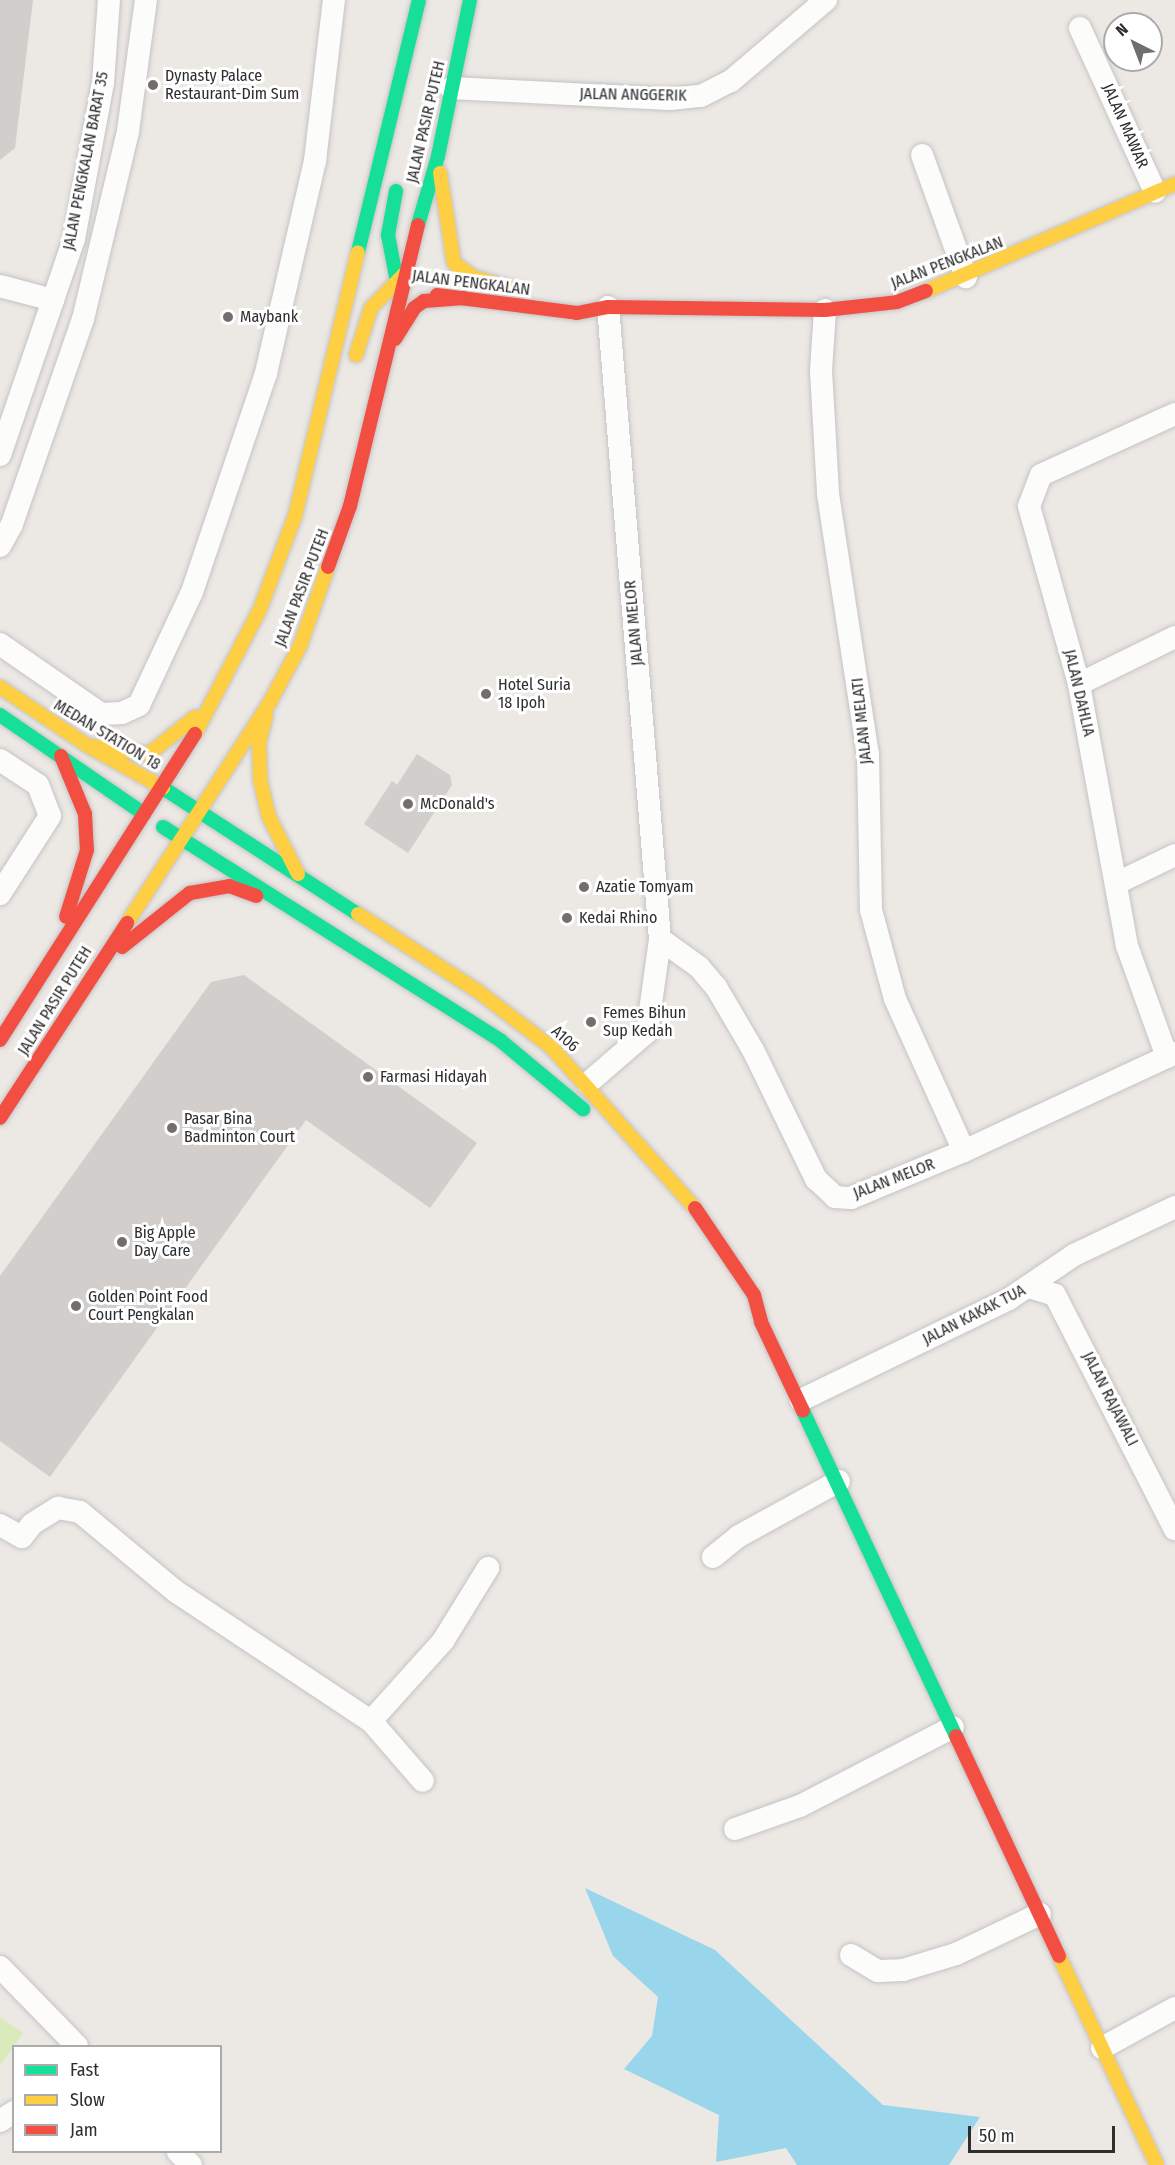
<!DOCTYPE html>
<html>
<head>
<meta charset="utf-8">
<style>
  body { margin:0 }
  #map { position:relative; width:1175px; height:2165px; overflow:hidden; background:#ece8e4; font-family:"Fira Sans Condensed",sans-serif }
  div>[style] { position:absolute }
  [style*='--x'] { left:calc(var(--x)*1px); top:calc(var(--y)*1px); width:calc(var(--w)*1px); rotate:calc(var(--a)*1deg) }
  .pitch>* { inset:0; background:#d9eabb }
  .water>* { inset:0; background:#99d6ec }
  .building>* { inset:0; background:#d1cecb }
  .roads { filter:drop-shadow(0 0 2px #c5c4c5) drop-shadow(0 0 2px #c5c4c5) }
  .street>* { height:22px; margin:-11px; padding:0 11px; transform-origin:11px; border-radius:11px; background:#fcfcfb }
  .fast>* { height:14px; margin:-7px; padding:0 7px; transform-origin:7px; border-radius:7px; background:#16e098 }
  .slow>* { height:14px; margin:-7px; padding:0 7px; transform-origin:7px; border-radius:7px; background:#ffcf43 }
  .jam>* { height:14px; margin:-7px; padding:0 7px; transform-origin:7px; border-radius:7px; background:#f24e42 }
  .dots>* { width:16px; height:16px; translate:-50% -50%; box-sizing:border-box; border:3px solid #fff; border-radius:50% }
  span { translate:-50% -50%; white-space:nowrap; text-align:center; line-height:1.15; -webkit-text-stroke:6px #fff; paint-order:stroke }
  .poi-label { font-size:16px; color:#2e2e2e }
  .left { translate:0 -50%; text-align:left }
  .street-label { font-size:16px; color:#2e2e2e }
  .legend { position:absolute; left:12px; top:2045px; width:210px; height:108px; box-sizing:border-box; background:#fff; border:2px solid #ababab; margin:0; padding:8px 10px; list-style:none; font-size:18px; color:#2e2e2e }
  .legend li { display:flex; align-items:center; gap:12px; height:30px }
  .legend b { width:30px; border:2px solid #ababab }
  .north { position:absolute; left:1103px; top:12px; width:60px; height:60px; box-sizing:border-box; background:#fff; border:2px solid #ababab; border-radius:50%; rotate:318deg; font-size:16px; font-weight:700; line-height:24px; text-align:center; color:#2e2e2e }
  .north::after { content:''; display:block; margin:auto; width:21px; height:27px; background:#706f6e; clip-path:polygon(50% 0,100% 100%,50% 72%,0 100%) }
  .scale { position:absolute; left:968px; top:2126px; width:147px; height:27px; box-sizing:border-box; border:3px solid #2e2e2e; border-top:0; padding-left:8px; font-size:18px; line-height:21px; white-space:nowrap; color:#2e2e2e; -webkit-text-stroke:4px #fff; paint-order:stroke }
</style>
</head>
<body>
<div id="map">
  <div class="pitch">
    <i style="clip-path:polygon(0 2017px,23px 2033px,0 2066px)"></i>
  </div>
  <div class="water">
    <i style="clip-path:polygon(585px 1888px,715px 1950px,883px 2105px,980px 2117px,949px 2165px,797px 2165px,786px 2148px,716px 2162px,719px 2115px,624px 2069px,652px 2036px,658px 1997px,613px 1956px)"></i>
  </div>
  <div class="building">
    <i style="clip-path:polygon(0 0,33px 0,15px 148px,0 160px)"></i>
    <i style="clip-path:polygon(417px 754px,450px 775px,452px 785px,408px 853px,364px 824px,392px 781px,397px 785px)"></i>
    <i style="clip-path:polygon(244px 975px,477px 1143px,430px 1208px,306px 1120px,50px 1477px,0 1441px,0 1276px,211px 982px)"></i>
  </div>
  <div class="roads">
    <div class="street">
      <i style="--x:1080;--y:28;--w:180;--a:65.4"></i>
      <i style="--x:451;--y:88;--w:219;--a:2.9"></i>
      <i style="--x:670;--y:99;--w:31;--a:-6"></i>
      <i style="--x:701;--y:96;--w:34;--a:-27"></i>
      <i style="--x:731;--y:81;--w:125;--a:-40.5"></i>
      <i style="--x:922;--y:155;--w:130;--a:70.2"></i>
      <i style="--x:0;--y:286;--w:55;--a:14.8"></i>
      <i style="--x:825;--y:310;--w:61;--a:93.8"></i>
      <i style="--x:821;--y:371;--w:123;--a:86.7"></i>
      <i style="--x:828;--y:494;--w:263;--a:81.3"></i>
      <i style="--x:868;--y:754;--w:156;--a:88.9"></i>
      <i style="--x:871;--y:910;--w:92;--a:74.9"></i>
      <i style="--x:895;--y:999;--w:167;--a:65.6"></i>
      <i style="--x:0;--y:455;--w:228;--a:-71.1"></i>
      <i style="--x:74;--y:239;--w:159;--a:-79.5"></i>
      <i style="--x:103;--y:83;--w:83;--a:-85.9"></i>
      <i style="--x:0;--y:546;--w:25;--a:-61"></i>
      <i style="--x:12;--y:524;--w:217;--a:-70.9"></i>
      <i style="--x:83;--y:319;--w:193;--a:-76.5"></i>
      <i style="--x:128;--y:131;--w:132;--a:-82.2"></i>
      <i style="--x:0;--y:644;--w:123;--a:34.7"></i>
      <i style="--x:101;--y:714;--w:21;--a:-3"></i>
      <i style="--x:122;--y:713;--w:19;--a:-25"></i>
      <i style="--x:139;--y:705;--w:125;--a:-64.9"></i>
      <i style="--x:192;--y:592;--w:231;--a:-71.3"></i>
      <i style="--x:266;--y:373;--w:218;--a:-77"></i>
      <i style="--x:315;--y:161;--w:162;--a:-83.3"></i>
      <i style="--x:1079;--y:684;--w:107;--a:-26.1"></i>
      <i style="--x:0;--y:760;--w:45;--a:33.3"></i>
      <i style="--x:38;--y:785;--w:33;--a:69"></i>
      <i style="--x:50;--y:816;--w:93;--a:122.7"></i>
      <i style="--x:1117;--y:883;--w:64;--a:-25.8"></i>
      <i style="--x:660;--y:939;--w:48;--a:35.7"></i>
      <i style="--x:699;--y:967;--w:26;--a:50"></i>
      <i style="--x:716;--y:987;--w:73;--a:59.6"></i>
      <i style="--x:753;--y:1050;--w:144;--a:64"></i>
      <i style="--x:816;--y:1179;--w:26;--a:43"></i>
      <i style="--x:835;--y:1197;--w:16;--a:4"></i>
      <i style="--x:851;--y:1198;--w:122;--a:-22.6"></i>
      <i style="--x:964;--y:1151;--w:233;--a:-24.9"></i>
      <i style="--x:1167;--y:1057;--w:118;--a:-109.8"></i>
      <i style="--x:1127;--y:946;--w:266;--a:-100.4"></i>
      <i style="--x:1079;--y:684;--w:185;--a:-105.7"></i>
      <i style="--x:1029;--y:506;--w:33;--a:-69"></i>
      <i style="--x:1041;--y:475;--w:147;--a:-24.5"></i>
      <i style="--x:588;--y:1083;--w:78;--a:-40.8"></i>
      <i style="--x:647;--y:1032;--w:94;--a:-82"></i>
      <i style="--x:660;--y:939;--w:634;--a:-94.7"></i>
      <i style="--x:1029;--y:1287;--w:27;--a:17"></i>
      <i style="--x:1055;--y:1295;--w:263;--a:62.9"></i>
      <i style="--x:801;--y:1400;--w:231;--a:-25.9"></i>
      <i style="--x:1009;--y:1299;--w:78;--a:-34.1"></i>
      <i style="--x:1074;--y:1255;--w:112;--a:-25.4"></i>
      <i style="--x:0;--y:1525;--w:25;--a:29"></i>
      <i style="--x:22;--y:1537;--w:16;--a:-52"></i>
      <i style="--x:32;--y:1524;--w:31;--a:-32"></i>
      <i style="--x:58;--y:1508;--w:22;--a:10"></i>
      <i style="--x:80;--y:1512;--w:124;--a:39.7"></i>
      <i style="--x:175;--y:1591;--w:235;--a:33.6"></i>
      <i style="--x:371;--y:1721;--w:108;--a:-48"></i>
      <i style="--x:443;--y:1641;--w:86;--a:-58.3"></i>
      <i style="--x:713;--y:1557;--w:33;--a:-39"></i>
      <i style="--x:739;--y:1536;--w:114;--a:-28.8"></i>
      <i style="--x:371;--y:1721;--w:79;--a:49.1"></i>
      <i style="--x:735;--y:1829;--w:69;--a:-19.5"></i>
      <i style="--x:800;--y:1806;--w:172;--a:-27.3"></i>
      <i style="--x:851;--y:1955;--w:31;--a:31"></i>
      <i style="--x:878;--y:1971;--w:25;--a:-2"></i>
      <i style="--x:903;--y:1970;--w:55;--a:-16.8"></i>
      <i style="--x:956;--y:1954;--w:93;--a:-25.5"></i>
      <i style="--x:0;--y:1967;--w:110;--a:45.7"></i>
      <i style="--x:1102;--y:2048;--w:83;--a:-28.7"></i>
      <i style="--x:0;--y:2121;--w:17;--a:-33"></i>
      <i style="--x:178;--y:2152;--w:18;--a:45"></i>
    </div>
    <div class="fast">
      <i style="--x:396;--y:191;--w:45;--a:100.3"></i>
      <i style="--x:388;--y:235;--w:53;--a:79.1"></i>
      <i style="--x:418;--y:225;--w:72;--a:-73.8"></i>
      <i style="--x:438;--y:156;--w:159;--a:-78.4"></i>
      <i style="--x:358;--y:252;--w:259;--a:-76.4"></i>
      <i style="--x:0;--y:715;--w:175;--a:34.5"></i>
      <i style="--x:163;--y:788;--w:232;--a:32.9"></i>
      <i style="--x:163;--y:827;--w:400;--a:32.3"></i>
      <i style="--x:501;--y:1041;--w:107;--a:39.7"></i>
      <i style="--x:803;--y:1411;--w:359;--a:64.8"></i>
    </div>
    <div class="slow">
      <i style="--x:440;--y:173;--w:91;--a:81.2"></i>
      <i style="--x:454;--y:263;--w:24;--a:36"></i>
      <i style="--x:473;--y:277;--w:47;--a:16.1"></i>
      <i style="--x:926;--y:291;--w:271;--a:-23.3"></i>
      <i style="--x:356;--y:355;--w:49;--a:-72.3"></i>
      <i style="--x:371;--y:308;--w:47;--a:-45.9"></i>
      <i style="--x:0;--y:687;--w:106;--a:33.8"></i>
      <i style="--x:88;--y:746;--w:86;--a:29.2"></i>
      <i style="--x:266;--y:715;--w:29;--a:104"></i>
      <i style="--x:259;--y:743;--w:36;--a:88"></i>
      <i style="--x:260;--y:779;--w:39;--a:77"></i>
      <i style="--x:269;--y:817;--w:64;--a:63"></i>
      <i style="--x:195;--y:734;--w:141;--a:-62.5"></i>
      <i style="--x:260;--y:609;--w:99;--a:-69.4"></i>
      <i style="--x:295;--y:516;--w:271;--a:-76.6"></i>
      <i style="--x:88;--y:746;--w:62;--a:7.5"></i>
      <i style="--x:149;--y:754;--w:59;--a:-38.8"></i>
      <i style="--x:358;--y:914;--w:144;--a:32.8"></i>
      <i style="--x:479;--y:992;--w:91;--a:37.4"></i>
      <i style="--x:551;--y:1047;--w:216;--a:48.2"></i>
      <i style="--x:127;--y:923;--w:263;--a:-57.1"></i>
      <i style="--x:270;--y:702;--w:64;--a:-61.8"></i>
      <i style="--x:300;--y:646;--w:84;--a:-70.5"></i>
      <i style="--x:1059;--y:1956;--w:231;--a:64.9"></i>
    </div>
    <div class="jam">
      <i style="--x:437;--y:295;--w:141;--a:7.3"></i>
      <i style="--x:577;--y:313;--w:32;--a:-11"></i>
      <i style="--x:608;--y:307;--w:217;--a:0.8"></i>
      <i style="--x:825;--y:310;--w:72;--a:-6.3"></i>
      <i style="--x:897;--y:302;--w:31;--a:-21"></i>
      <i style="--x:395;--y:339;--w:36;--a:-58"></i>
      <i style="--x:414;--y:308;--w:12;--a:-35"></i>
      <i style="--x:424;--y:301;--w:40;--a:-4.3"></i>
      <i style="--x:328;--y:567;--w:65;--a:-70.2"></i>
      <i style="--x:350;--y:506;--w:289;--a:-76.4"></i>
      <i style="--x:61;--y:756;--w:63;--a:67.5"></i>
      <i style="--x:85;--y:814;--w:36;--a:87"></i>
      <i style="--x:87;--y:850;--w:70;--a:107.4"></i>
      <i style="--x:122;--y:947;--w:87;--a:-38.5"></i>
      <i style="--x:190;--y:893;--w:40;--a:-10"></i>
      <i style="--x:229;--y:886;--w:29;--a:20"></i>
      <i style="--x:0;--y:1040;--w:363;--a:-57.5"></i>
      <i style="--x:0;--y:1118;--w:233;--a:-56.9"></i>
      <i style="--x:695;--y:1208;--w:105;--a:55.9"></i>
      <i style="--x:754;--y:1295;--w:28;--a:75"></i>
      <i style="--x:761;--y:1322;--w:98;--a:64.7"></i>
      <i style="--x:956;--y:1736;--w:243;--a:64.9"></i>
    </div>
  </div>
  <div class="dots">
    <i style="left:153px;top:85px;background:#706f6e"></i>
    <i style="left:228px;top:317px;background:#706f6e"></i>
    <i style="left:486px;top:694px;background:#706f6e"></i>
    <i style="left:408px;top:804px;background:#706f6e"></i>
    <i style="left:584px;top:887px;background:#706f6e"></i>
    <i style="left:567px;top:918px;background:#706f6e"></i>
    <i style="left:591px;top:1022px;background:#706f6e"></i>
    <i style="left:368px;top:1077px;background:#706f6e"></i>
    <i style="left:172px;top:1128px;background:#706f6e"></i>
    <i style="left:122px;top:1242px;background:#706f6e"></i>
    <i style="left:76px;top:1306px;background:#706f6e"></i>
  </div>
  <div class="poi-label">
    <span class="left" style="left:165px;top:85px">Dynasty Palace<br>Restaurant-Dim Sum</span>
    <span class="left" style="left:240px;top:317px">Maybank</span>
    <span class="left" style="left:498px;top:694px">Hotel Suria<br>18 Ipoh</span>
    <span class="left" style="left:420px;top:804px">McDonald's</span>
    <span class="left" style="left:596px;top:887px">Azatie Tomyam</span>
    <span class="left" style="left:579px;top:918px">Kedai Rhino</span>
    <span class="left" style="left:603px;top:1022px">Femes Bihun<br>Sup Kedah</span>
    <span class="left" style="left:380px;top:1077px">Farmasi Hidayah</span>
    <span class="left" style="left:184px;top:1128px">Pasar Bina<br>Badminton Court</span>
    <span class="left" style="left:134px;top:1242px">Big Apple<br>Day Care</span>
    <span class="left" style="left:88px;top:1306px">Golden Point Food<br>Court Pengkalan</span>
  </div>
  <div class="street-label">
    <span style="left:633px;top:95px;rotate:1deg">JALAN ANGGERIK</span>
    <span style="left:426px;top:122px;rotate:-77deg">JALAN PASIR PUTEH</span>
    <span style="left:1125px;top:126px;rotate:66deg">JALAN MAWAR</span>
    <span style="left:86px;top:161px;rotate:-79deg">JALAN PENGKALAN BARAT 35</span>
    <span style="left:947px;top:263px;rotate:-21deg">JALAN PENGKALAN</span>
    <span style="left:471px;top:283px;rotate:7deg">JALAN PENGKALAN</span>
    <span style="left:302px;top:588px;rotate:-69deg">JALAN PASIR PUTEH</span>
    <span style="left:634px;top:623px;rotate:-95deg">JALAN MELOR</span>
    <span style="left:1079px;top:693px;rotate:77deg">JALAN DAHLIA</span>
    <span style="left:862px;top:721px;rotate:-96deg">JALAN MELATI</span>
    <span style="left:107px;top:735px;rotate:31deg">MEDAN STATION 18</span>
    <span style="left:55px;top:1001px;rotate:-58deg">JALAN PASIR PUTEH</span>
    <span style="left:565px;top:1039px;rotate:42deg">A106</span>
    <span style="left:894px;top:1179px;rotate:-21deg">JALAN MELOR</span>
    <span style="left:974px;top:1315px;rotate:-27deg">JALAN KAKAK TUA</span>
    <span style="left:1110px;top:1399px;rotate:63deg">JALAN RAJAWALI</span>
  </div>
  <ul class="legend">
  <li><b style="height:8px;background:#16e098"></b>Fast</li>
  <li><b style="height:8px;background:#ffcf43"></b>Slow</li>
  <li><b style="height:8px;background:#f24e42"></b>Jam</li>
  </ul>
  <div class="north">N</div>
  <div class="scale">50 m</div>
</div>
</body>
</html>
